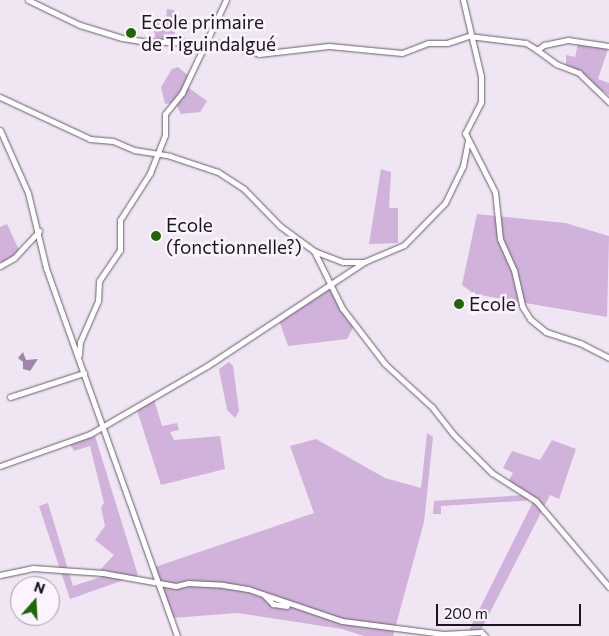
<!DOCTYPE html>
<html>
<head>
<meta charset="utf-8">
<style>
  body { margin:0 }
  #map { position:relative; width:609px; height:636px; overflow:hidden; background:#efe5f3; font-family:Commissioner,sans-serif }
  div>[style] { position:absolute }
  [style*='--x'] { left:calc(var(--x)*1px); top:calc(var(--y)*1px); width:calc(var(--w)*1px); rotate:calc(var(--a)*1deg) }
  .green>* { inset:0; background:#d0b2da }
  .water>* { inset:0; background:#a184ab }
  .roads { filter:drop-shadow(0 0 1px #675e6a) drop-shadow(0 0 1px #675e6a) }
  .minor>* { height:5px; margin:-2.5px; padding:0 2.5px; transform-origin:2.5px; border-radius:2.5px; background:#fff }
  .dots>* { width:14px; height:14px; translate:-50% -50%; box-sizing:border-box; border:2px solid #fbf3fe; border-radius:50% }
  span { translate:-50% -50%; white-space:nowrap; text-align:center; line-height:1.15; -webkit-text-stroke:5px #fbf3fe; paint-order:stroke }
  .poi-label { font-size:19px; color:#1a161b }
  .left { translate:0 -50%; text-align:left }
  .north { position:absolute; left:10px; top:576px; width:50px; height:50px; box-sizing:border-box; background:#fbf3fe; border:1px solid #a19ba3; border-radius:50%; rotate:19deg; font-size:14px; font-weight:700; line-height:20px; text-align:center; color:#1a161b }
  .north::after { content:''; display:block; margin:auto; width:18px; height:22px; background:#1d6804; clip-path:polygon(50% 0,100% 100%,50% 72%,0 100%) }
  .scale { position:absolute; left:436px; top:604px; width:145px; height:22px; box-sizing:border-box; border:2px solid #1a161b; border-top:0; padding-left:6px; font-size:15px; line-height:18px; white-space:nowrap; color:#1a161b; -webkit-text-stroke:4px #fbf3fe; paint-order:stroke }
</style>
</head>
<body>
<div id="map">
  <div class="green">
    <i style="clip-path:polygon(167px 9px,174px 10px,175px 41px,156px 40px,152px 21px,166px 18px)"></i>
    <i style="clip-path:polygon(579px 39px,591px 45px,609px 46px,598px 79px,609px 83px,609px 95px,566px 68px,566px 55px,575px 57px)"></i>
    <i style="clip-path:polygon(178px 67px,190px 77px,186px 86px,207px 101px,200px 112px,181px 114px,175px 102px,165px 104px,161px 87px,172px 69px)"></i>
    <i style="clip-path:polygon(381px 169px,391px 172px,389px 208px,398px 208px,398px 243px,369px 244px)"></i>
    <i style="clip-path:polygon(477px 214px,565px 223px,609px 236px,607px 317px,474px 294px,462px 285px)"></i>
    <i style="clip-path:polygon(7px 224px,20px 252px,4px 264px,0 261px,0 227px)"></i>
    <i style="clip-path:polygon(329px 285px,355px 324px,347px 339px,288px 346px,279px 320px)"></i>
    <i style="clip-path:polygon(229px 362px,233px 366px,239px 411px,235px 418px,227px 410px,219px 369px)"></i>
    <i style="clip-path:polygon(153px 396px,162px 426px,177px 423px,179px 430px,170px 432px,174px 440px,220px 436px,225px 469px,161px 485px,136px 407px)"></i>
    <i style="clip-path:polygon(427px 433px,433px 437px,424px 522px,393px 636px,364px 636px,342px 629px,238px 613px,171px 618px,155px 567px,314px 513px,290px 446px,316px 439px,385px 478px,421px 488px)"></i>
    <i style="clip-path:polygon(95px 436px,138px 575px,70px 599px,39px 506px,48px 503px,73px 586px,101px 577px,101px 569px,114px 555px,95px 540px,105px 526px,101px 507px,104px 503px,90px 446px,74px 451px,70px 444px)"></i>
    <i style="clip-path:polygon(552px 440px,576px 449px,559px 499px,550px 495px,478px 636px,466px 636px,534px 500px,441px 506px,441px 514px,433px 514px,434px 501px,525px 495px,508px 482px,513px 473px,503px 468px,512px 451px,540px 460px)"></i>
  </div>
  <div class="water">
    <i style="clip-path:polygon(23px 352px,26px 360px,38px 359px,30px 371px,23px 369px,23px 362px,18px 358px)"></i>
  </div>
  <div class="roads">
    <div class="minor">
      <i style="--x:28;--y:0;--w:58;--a:25.7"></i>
      <i style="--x:80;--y:25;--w:44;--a:17.2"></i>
      <i style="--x:122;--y:38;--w:18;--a:9"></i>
      <i style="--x:140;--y:41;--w:85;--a:2"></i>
      <i style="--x:225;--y:44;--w:35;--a:16"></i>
      <i style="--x:259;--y:54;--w:70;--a:-6.5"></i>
      <i style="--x:329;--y:46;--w:73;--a:5.5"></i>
      <i style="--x:402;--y:53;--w:28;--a:-21"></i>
      <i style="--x:428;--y:43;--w:19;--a:0"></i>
      <i style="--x:447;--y:43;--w:23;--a:-18"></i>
      <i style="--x:469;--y:36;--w:57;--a:7"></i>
      <i style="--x:526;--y:43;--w:13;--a:32"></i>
      <i style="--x:537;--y:50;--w:9;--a:-36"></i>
      <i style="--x:544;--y:45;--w:25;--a:-12"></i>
      <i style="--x:568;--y:40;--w:41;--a:8.3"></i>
      <i style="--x:463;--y:0;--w:78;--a:76.7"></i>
      <i style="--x:481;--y:76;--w:26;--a:90"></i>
      <i style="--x:481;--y:102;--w:35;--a:117"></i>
      <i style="--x:465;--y:133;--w:66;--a:63"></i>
      <i style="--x:495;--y:192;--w:47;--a:83.9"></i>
      <i style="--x:500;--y:239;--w:34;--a:66"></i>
      <i style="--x:514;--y:270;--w:37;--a:77"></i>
      <i style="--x:522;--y:306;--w:15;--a:58"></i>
      <i style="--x:530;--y:319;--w:21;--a:39"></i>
      <i style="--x:546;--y:332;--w:36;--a:18"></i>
      <i style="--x:580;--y:343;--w:33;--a:27"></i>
      <i style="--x:537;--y:50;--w:24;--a:36"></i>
      <i style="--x:556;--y:64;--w:25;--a:21"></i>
      <i style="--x:579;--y:73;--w:42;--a:44"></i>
      <i style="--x:0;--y:97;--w:99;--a:25"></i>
      <i style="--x:90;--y:139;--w:23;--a:5"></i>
      <i style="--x:113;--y:141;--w:23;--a:23"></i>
      <i style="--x:134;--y:150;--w:36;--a:9"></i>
      <i style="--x:170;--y:156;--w:51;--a:18.4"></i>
      <i style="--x:218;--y:172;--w:31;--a:33"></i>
      <i style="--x:244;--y:189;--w:52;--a:45.8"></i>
      <i style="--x:280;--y:226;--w:42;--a:36.3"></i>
      <i style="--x:314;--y:251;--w:64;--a:63.8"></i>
      <i style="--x:342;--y:308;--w:71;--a:52.5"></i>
      <i style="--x:385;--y:364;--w:64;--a:42.5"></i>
      <i style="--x:432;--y:407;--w:34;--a:52"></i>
      <i style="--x:453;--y:434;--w:55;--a:45"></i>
      <i style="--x:492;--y:473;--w:52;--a:32.5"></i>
      <i style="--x:536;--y:501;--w:113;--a:49.7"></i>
      <i style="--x:0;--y:130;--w:69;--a:66"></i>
      <i style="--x:28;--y:193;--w:77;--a:76.5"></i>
      <i style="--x:46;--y:268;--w:391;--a:70.4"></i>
      <i style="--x:314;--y:251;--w:31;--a:21"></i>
      <i style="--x:343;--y:262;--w:21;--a:0"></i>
      <i style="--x:364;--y:262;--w:43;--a:-23"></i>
      <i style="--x:404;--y:245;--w:59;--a:-45.7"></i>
      <i style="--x:445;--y:203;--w:41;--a:-64.1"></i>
      <i style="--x:463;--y:166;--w:25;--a:-79"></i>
      <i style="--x:0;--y:266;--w:16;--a:-30"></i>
      <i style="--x:14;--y:258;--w:37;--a:-47"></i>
      <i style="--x:79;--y:355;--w:13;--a:-86"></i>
      <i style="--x:80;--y:342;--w:45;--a:-66.3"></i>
      <i style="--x:98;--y:301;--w:20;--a:-87"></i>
      <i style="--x:99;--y:281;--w:37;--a:-56"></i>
      <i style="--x:120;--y:250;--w:30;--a:-90"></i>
      <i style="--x:120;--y:220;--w:56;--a:-57.4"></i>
      <i style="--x:150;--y:173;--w:41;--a:-68.5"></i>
      <i style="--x:165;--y:135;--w:21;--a:-90"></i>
      <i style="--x:165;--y:114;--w:27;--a:-51"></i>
      <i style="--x:182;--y:93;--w:103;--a:-64.7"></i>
      <i style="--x:10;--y:397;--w:78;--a:-18"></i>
      <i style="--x:0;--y:466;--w:96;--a:-19.6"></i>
      <i style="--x:90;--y:434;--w:135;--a:-30.2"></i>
      <i style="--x:207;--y:366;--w:188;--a:-33.5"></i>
      <i style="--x:0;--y:575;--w:34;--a:-12"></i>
      <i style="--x:33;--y:568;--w:70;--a:4.1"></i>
      <i style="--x:103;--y:573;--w:74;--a:10.1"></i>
      <i style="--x:176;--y:586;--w:12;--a:-14"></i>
      <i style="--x:188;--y:583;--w:35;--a:3"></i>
      <i style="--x:223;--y:585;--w:25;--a:9"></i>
      <i style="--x:248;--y:589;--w:99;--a:18.8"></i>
      <i style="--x:342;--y:621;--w:102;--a:7.3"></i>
      <i style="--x:443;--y:634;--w:38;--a:-3"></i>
      <i style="--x:481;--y:632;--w:6;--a:45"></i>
      <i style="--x:264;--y:595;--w:13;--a:45"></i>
      <i style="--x:273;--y:604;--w:14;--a:8"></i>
    </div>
  </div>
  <div class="dots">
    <i style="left:131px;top:33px;background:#1d6804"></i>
    <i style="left:156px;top:236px;background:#1d6804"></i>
    <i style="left:459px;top:304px;background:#1d6804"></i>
  </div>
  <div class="poi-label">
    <span class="left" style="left:141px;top:33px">Ecole primaire<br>de Tiguindalgué</span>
    <span class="left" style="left:166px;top:236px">Ecole<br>(fonctionnelle?)</span>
    <span class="left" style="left:469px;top:304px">Ecole</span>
  </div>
  <div class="north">N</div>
  <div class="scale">200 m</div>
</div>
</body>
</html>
